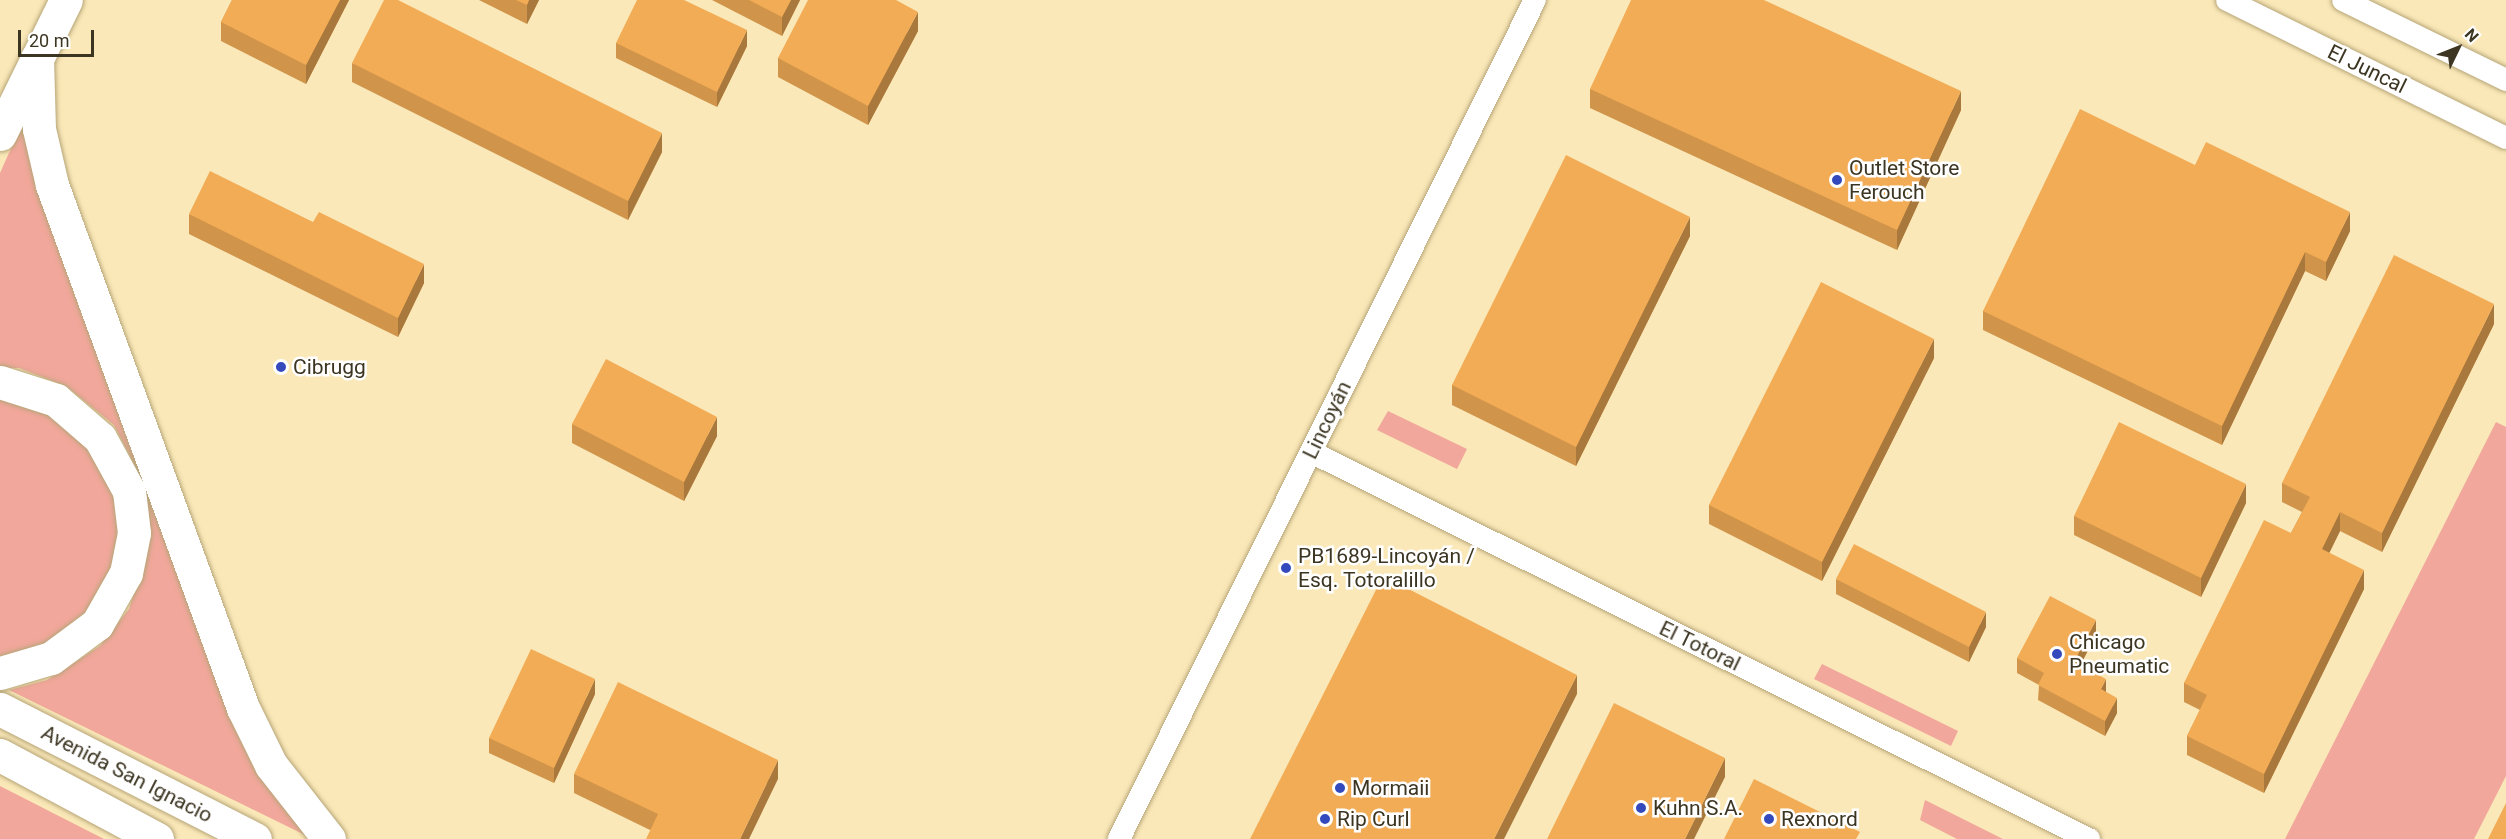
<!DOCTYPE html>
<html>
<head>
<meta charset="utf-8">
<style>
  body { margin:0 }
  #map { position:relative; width:2506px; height:839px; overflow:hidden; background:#fae8b8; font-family:Roboto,sans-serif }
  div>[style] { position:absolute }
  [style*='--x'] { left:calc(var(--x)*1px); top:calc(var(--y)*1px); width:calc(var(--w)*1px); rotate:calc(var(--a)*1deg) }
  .green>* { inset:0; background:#f1a79b }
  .roads { filter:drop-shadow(0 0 2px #b6a578) drop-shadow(0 0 2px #b6a578) }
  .street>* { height:22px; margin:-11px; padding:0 11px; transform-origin:11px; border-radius:11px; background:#fff }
  .secondary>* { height:33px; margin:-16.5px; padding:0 16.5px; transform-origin:16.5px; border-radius:16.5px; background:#fff }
  .wall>* { inset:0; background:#d0944a }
  .shaded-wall>* { inset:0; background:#a9783c }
  .building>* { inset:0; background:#f2ac56 }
  .dots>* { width:16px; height:16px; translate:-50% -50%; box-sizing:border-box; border:3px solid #fff; border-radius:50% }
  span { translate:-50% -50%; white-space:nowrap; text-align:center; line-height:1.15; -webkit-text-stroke:5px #fff; paint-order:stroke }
  .street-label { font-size:21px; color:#3c3522 }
  .poi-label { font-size:21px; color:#3c3522 }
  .left { translate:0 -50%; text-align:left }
  .north { position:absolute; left:2428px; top:18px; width:60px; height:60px; -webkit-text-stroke:4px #fff; paint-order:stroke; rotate:47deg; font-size:16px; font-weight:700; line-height:24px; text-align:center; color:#3c3522 }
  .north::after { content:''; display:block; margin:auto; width:21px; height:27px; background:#3c3522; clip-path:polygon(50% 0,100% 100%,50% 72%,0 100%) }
  .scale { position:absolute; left:18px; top:30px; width:76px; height:27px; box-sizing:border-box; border:3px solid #3c3522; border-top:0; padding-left:8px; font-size:18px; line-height:21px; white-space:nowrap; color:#3c3522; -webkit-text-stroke:4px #fff; paint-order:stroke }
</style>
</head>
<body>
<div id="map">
  <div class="green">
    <i style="clip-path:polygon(25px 117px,307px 836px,9px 690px,47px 680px,100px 646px,129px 609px,144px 562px,146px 511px,139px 473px,114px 425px,66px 386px,19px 368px,0 368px,0 173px)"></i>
    <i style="clip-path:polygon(0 392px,76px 426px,119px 502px,119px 550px,103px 598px,40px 650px,0 661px)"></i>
    <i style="clip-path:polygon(1388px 411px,1467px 449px,1457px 469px,1377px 430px)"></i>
    <i style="clip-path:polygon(2496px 422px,2506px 427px,2506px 776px,2474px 839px,2285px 839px)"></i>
    <i style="clip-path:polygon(1822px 664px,1958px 731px,1951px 746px,1814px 679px)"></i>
    <i style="clip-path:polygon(0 786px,104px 839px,0 839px)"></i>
    <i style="clip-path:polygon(1925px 800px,2003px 839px,1957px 839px,1920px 820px)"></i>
  </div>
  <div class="roads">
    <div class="street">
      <i style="--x:2227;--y:0;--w:311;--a:26.3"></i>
      <i style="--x:2343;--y:0;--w:182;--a:26.1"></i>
      <i style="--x:1311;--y:452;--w:869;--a:26.45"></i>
      <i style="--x:1119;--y:839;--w:936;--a:-63.63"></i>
    </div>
    <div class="secondary">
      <i style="--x:37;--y:58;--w:71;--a:88.4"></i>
      <i style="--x:39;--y:129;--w:57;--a:76.9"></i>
      <i style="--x:52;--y:185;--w:557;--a:69.94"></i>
      <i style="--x:243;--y:708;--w:64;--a:63.8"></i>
      <i style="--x:271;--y:765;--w:94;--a:51.9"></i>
      <i style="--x:0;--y:134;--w:149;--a:-63.8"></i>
      <i style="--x:0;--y:382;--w:59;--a:17.8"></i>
      <i style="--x:56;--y:400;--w:58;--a:40.8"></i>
      <i style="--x:100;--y:438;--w:60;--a:61.3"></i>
      <i style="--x:129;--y:491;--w:42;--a:83.2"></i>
      <i style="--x:134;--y:533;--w:41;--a:101.3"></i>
      <i style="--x:126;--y:573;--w:59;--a:119.6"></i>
      <i style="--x:97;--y:624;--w:57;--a:143.5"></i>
      <i style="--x:51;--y:658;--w:53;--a:163.6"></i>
      <i style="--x:0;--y:709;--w:286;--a:27"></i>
      <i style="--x:0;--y:755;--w:178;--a:28.1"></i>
    </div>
  </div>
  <div class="wall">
    <i style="clip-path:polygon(232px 0,349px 0,306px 84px,221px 41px,221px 22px)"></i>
    <i style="clip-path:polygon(479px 0,539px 0,527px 24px)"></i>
    <i style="clip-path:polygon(712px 0,800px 0,782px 36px)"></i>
    <i style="clip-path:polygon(918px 31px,868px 125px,778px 77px,778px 58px)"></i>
    <i style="clip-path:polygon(616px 43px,747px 46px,717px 107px,616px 58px)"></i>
    <i style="clip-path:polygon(352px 63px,662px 152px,628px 220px,352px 82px)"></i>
    <i style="clip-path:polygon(1590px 89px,1961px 110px,1897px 250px,1590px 108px)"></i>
    <i style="clip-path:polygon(2195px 165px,2350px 231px,2326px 281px,2305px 271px,2222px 445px,1983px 330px,1983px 311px)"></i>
    <i style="clip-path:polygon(189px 214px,424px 283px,398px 337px,189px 234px)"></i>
    <i style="clip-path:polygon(1690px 236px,1576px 466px,1452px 405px,1452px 385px)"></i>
    <i style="clip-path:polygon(2494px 324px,2382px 552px,2340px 531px,2329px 553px,2364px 589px,2264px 793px,2187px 755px,2187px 736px,2200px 710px,2184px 702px,2184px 683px,2291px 533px,2302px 512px,2282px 502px,2282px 483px)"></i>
    <i style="clip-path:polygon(1934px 358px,1822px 581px,1709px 524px,1709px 505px)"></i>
    <i style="clip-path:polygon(572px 424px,717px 436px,684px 501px,572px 443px)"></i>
    <i style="clip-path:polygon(2246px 503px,2201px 597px,2074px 535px,2074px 516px)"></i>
    <i style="clip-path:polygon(1836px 579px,1986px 627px,1969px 662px,1836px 594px)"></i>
    <i style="clip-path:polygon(2096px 635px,2080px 666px,2106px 692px,2117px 713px,2105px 736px,2038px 700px,2039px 685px,2017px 673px,2017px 658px)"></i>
    <i style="clip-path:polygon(595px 694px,554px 783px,489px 753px,489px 738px)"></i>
    <i style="clip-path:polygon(574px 774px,778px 779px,650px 830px,574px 793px)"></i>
  </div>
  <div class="shaded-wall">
    <i style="clip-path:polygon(340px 0,349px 0,306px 84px,306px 65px)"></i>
    <i style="clip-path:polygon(529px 0,539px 0,527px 24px,527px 5px)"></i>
    <i style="clip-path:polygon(791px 0,800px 0,782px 36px,782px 17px)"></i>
    <i style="clip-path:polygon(918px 12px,918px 31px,868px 125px,868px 106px)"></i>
    <i style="clip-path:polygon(747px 30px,747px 46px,717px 107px,717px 92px)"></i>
    <i style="clip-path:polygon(1961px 91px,1961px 110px,1897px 250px,1897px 230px)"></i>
    <i style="clip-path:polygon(662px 133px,662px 152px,628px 220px,628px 201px)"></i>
    <i style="clip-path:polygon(2350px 212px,2350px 231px,2326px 281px,2326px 262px)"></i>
    <i style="clip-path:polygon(1690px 217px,1690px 236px,1576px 466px,1576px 447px)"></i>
    <i style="clip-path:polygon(2305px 252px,2305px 271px,2222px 445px,2222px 426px)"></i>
    <i style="clip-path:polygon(424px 264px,424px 283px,398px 337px,398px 318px)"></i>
    <i style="clip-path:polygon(2494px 304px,2494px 324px,2382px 552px,2382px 533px)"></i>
    <i style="clip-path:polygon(1934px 339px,1934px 358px,1822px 581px,1822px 562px)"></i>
    <i style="clip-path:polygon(717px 417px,717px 436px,684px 501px,684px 482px)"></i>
    <i style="clip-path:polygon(2246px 484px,2246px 503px,2201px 597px,2201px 578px)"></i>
    <i style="clip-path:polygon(2340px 512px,2340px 531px,2322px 568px,2322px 549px)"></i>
    <i style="clip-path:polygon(2364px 570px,2364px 589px,2264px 793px,2264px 774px)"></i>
    <i style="clip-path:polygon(1986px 612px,1986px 627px,1969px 662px,1969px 647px)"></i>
    <i style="clip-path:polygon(2096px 620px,2096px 635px,2074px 677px,2074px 662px)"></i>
    <i style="clip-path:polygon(1577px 675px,1577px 694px,1504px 839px,1494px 839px)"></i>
    <i style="clip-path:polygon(595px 679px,595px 694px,554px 783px,554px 768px)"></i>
    <i style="clip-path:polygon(2106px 679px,2106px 694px,2101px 689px)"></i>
    <i style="clip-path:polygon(2117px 698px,2117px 713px,2105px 736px,2105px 721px)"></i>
    <i style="clip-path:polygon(1725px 758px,1725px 777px,1694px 839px,1685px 839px)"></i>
    <i style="clip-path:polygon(778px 760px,778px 779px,749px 839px,740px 839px)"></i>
  </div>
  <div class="building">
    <i style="clip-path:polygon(232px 0,340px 0,306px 65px,221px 22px)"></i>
    <i style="clip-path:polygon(384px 0,398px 0,662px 133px,628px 201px,352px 63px)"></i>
    <i style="clip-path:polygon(516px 0,529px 0,527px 5px)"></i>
    <i style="clip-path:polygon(637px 0,684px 0,747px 30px,717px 92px,616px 43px)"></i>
    <i style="clip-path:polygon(749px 0,791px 0,782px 17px)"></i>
    <i style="clip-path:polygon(808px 0,896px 0,918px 12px,868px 106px,778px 58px)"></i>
    <i style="clip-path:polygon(1631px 0,1764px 0,1961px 91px,1897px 230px,1590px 89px)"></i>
    <i style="clip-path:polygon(2080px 109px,2195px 165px,2206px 142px,2350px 212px,2326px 262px,2305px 252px,2222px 426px,1983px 311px)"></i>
    <i style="clip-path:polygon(1566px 155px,1690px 217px,1576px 447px,1452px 385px)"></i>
    <i style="clip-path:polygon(210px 171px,313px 222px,319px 212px,424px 264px,398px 318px,189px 214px)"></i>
    <i style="clip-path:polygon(2394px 255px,2494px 304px,2382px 533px,2340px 512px,2322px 549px,2364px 570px,2264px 774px,2187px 736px,2207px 695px,2184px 683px,2264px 520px,2291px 533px,2310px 497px,2282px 483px)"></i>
    <i style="clip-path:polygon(1821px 282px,1934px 339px,1822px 562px,1709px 505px)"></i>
    <i style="clip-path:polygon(606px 359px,717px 417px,684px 482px,572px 424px)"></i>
    <i style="clip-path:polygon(2119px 422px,2246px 484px,2201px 578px,2074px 516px)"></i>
    <i style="clip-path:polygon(1854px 544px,1986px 612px,1969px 647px,1836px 579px)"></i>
    <i style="clip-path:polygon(1383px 576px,1577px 675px,1494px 839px,1250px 839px)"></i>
    <i style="clip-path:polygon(2050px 596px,2096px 620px,2074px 662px,2106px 679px,2101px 689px,2117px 698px,2105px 721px,2038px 685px,2044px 673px,2017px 658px)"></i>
    <i style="clip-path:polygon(531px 649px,595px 679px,554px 768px,489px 738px)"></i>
    <i style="clip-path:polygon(618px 682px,778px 760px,740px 839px,646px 839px,658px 814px,574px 774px)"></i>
    <i style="clip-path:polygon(1614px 703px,1725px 758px,1685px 839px,1547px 839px)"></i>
    <i style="clip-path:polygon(1754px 779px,1860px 832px,1856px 839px,1724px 839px)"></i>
    <i style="clip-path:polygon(2506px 803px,2506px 839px,2488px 839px)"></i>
  </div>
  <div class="dots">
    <i style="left:1837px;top:180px;background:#3449bb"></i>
    <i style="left:281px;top:367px;background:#3449bb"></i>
    <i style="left:1286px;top:568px;background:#3449bb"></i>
    <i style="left:2057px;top:654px;background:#3449bb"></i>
    <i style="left:1340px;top:788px;background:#3449bb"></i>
    <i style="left:1641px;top:808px;background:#3449bb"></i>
    <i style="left:1325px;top:819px;background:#3449bb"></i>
    <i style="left:1769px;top:819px;background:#3449bb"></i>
  </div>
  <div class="street-label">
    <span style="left:2367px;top:69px;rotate:26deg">El Juncal</span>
    <span style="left:1327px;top:420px;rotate:-64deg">Lincoyán</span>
    <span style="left:1700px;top:646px;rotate:26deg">El Totoral</span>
    <span style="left:127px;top:774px;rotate:27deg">Avenida San Ignacio</span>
  </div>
  <div class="poi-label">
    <span class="left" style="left:1849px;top:180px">Outlet Store<br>Ferouch</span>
    <span class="left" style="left:293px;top:367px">Cibrugg</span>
    <span class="left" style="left:1298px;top:568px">PB1689-Lincoyán /<br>Esq. Totoralillo</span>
    <span class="left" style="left:2069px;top:654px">Chicago<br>Pneumatic</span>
    <span class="left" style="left:1352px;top:788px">Mormaii</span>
    <span class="left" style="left:1653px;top:808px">Kuhn S.A.</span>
    <span class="left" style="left:1337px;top:819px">Rip Curl</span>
    <span class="left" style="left:1781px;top:819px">Rexnord</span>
  </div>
  <div class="north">N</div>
  <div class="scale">20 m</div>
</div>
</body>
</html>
